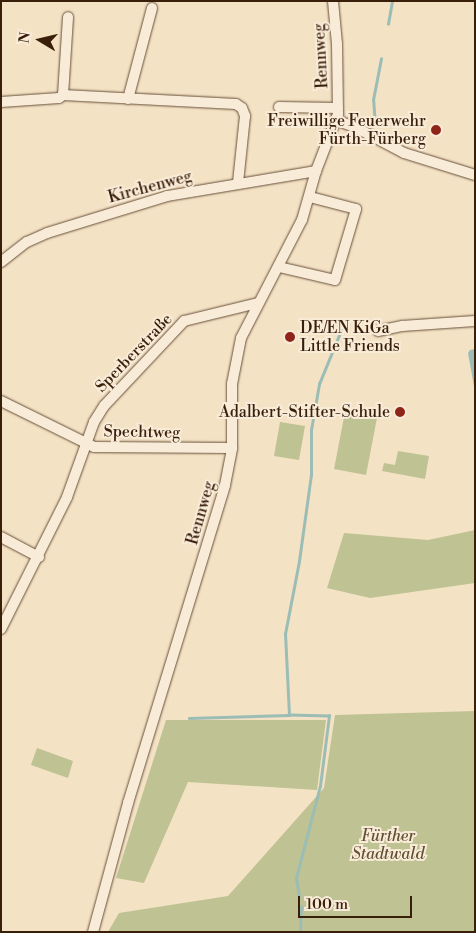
<!DOCTYPE html>
<html>
<head>
<meta charset="utf-8">
<style>
  body { margin:0 }
  #map { position:relative; width:476px; height:933px; overflow:hidden; background:#f4e2c5; font-family:"Libre Bodoni",serif }
  div>[style] { position:absolute }
  [style*='--x'] { left:calc(var(--x)*1px); top:calc(var(--y)*1px); width:calc(var(--w)*1px); rotate:calc(var(--a)*1deg) }
  .green>* { inset:0; background:#bfc292 }
  .water>* { inset:0; background:#9cbdb6 }
  .stream>* { height:2.5px; margin:-1.25px; padding:0 1.25px; transform-origin:1.25px; border-radius:1.25px; background:#9cbdb6 }
  .roads { filter:drop-shadow(0 0 1px #684f38) drop-shadow(0 0 1px #684f38) }
  .minor>* { height:10px; margin:-5px; padding:0 5px; transform-origin:5px; border-radius:5px; background:#f8ecd9 }
  .dots>* { width:14px; height:14px; translate:-50% -50%; box-sizing:border-box; border:2px solid #f8ecd9; border-radius:50% }
  span { translate:-50% -50%; white-space:nowrap; text-align:center; line-height:1.15; -webkit-text-stroke:4px #f8ecd9; paint-order:stroke }
  .street-label { font-size:16px; color:#391e09 }
  .poi-label { font-size:16px; color:#391e09 }
  .right { translate:-100% -50%; text-align:right }
  .left { translate:0 -50%; text-align:left }
  .park-label { font-size:16px; color:#614f32; font-style:italic }
  .frame { position:absolute; inset:0; border:2px solid #391e09; pointer-events:none }
  .north { position:absolute; left:15px; top:15px; width:50px; height:50px; -webkit-text-stroke:4px #f8ecd9; paint-order:stroke; rotate:279deg; font-size:14px; font-weight:700; line-height:20px; text-align:center; color:#391e09 }
  .north::after { content:''; display:block; margin:auto; width:18px; height:22px; background:#391e09; clip-path:polygon(50% 0,100% 100%,50% 72%,0 100%) }
  .scale { position:absolute; left:298px; top:896px; width:114px; height:22px; box-sizing:border-box; border:2px solid #391e09; border-top:0; padding-left:6px; font-size:15px; line-height:18px; white-space:nowrap; color:#391e09; -webkit-text-stroke:4px #f8ecd9; paint-order:stroke }
</style>
</head>
<body>
<div id="map">
  <div class="green">
    <i style="clip-path:polygon(345px 412px,377px 418px,366px 475px,334px 469px)"></i>
    <i style="clip-path:polygon(280px 422px,305px 426px,299px 460px,274px 456px)"></i>
    <i style="clip-path:polygon(398px 451px,429px 456px,425px 479px,382px 471px,384px 463px,395px 465px)"></i>
    <i style="clip-path:polygon(475px 530px,475px 583px,370px 598px,327px 588px,344px 533px,428px 540px)"></i>
    <i style="clip-path:polygon(475px 711px,475px 932px,108px 932px,119px 913px,228px 896px,324px 788px,335px 715px)"></i>
    <i style="clip-path:polygon(166px 720px,326px 720px,317px 790px,188px 782px,144px 883px,116px 878px)"></i>
    <i style="clip-path:polygon(37px 748px,73px 761px,68px 778px,31px 765px)"></i>
  </div>
  <div class="water">
    <i style="clip-path:polygon(475px 349px,475px 392px,468px 353px,470px 350px)"></i>
  </div>
  <div class="stream">
    <i style="--x:388;--y:24;--w:23;--a:-80"></i>
    <i style="--x:375;--y:126;--w:26;--a:-94"></i>
    <i style="--x:373;--y:100;--w:42;--a:-79"></i>
    <i style="--x:189;--y:718;--w:100;--a:-1.7"></i>
    <i style="--x:299;--y:897;--w:19;--a:-99"></i>
    <i style="--x:296;--y:878;--w:95;--a:-75.4"></i>
    <i style="--x:320;--y:786;--w:71;--a:-82.7"></i>
    <i style="--x:329;--y:716;--w:40;--a:-178.6"></i>
    <i style="--x:289;--y:715;--w:81;--a:-92.8"></i>
    <i style="--x:285;--y:634;--w:74;--a:-79.1"></i>
    <i style="--x:299;--y:561;--w:87;--a:-82.1"></i>
    <i style="--x:311;--y:475;--w:45;--a:-90"></i>
    <i style="--x:311;--y:430;--w:47;--a:-80.1"></i>
    <i style="--x:319;--y:384;--w:61;--a:-67.7"></i>
    <i style="--x:300;--y:932;--w:25;--a:-88"></i>
  </div>
  <div class="roads">
    <div class="minor">
      <i style="--x:63;--y:95;--w:78;--a:-86.3"></i>
      <i style="--x:128;--y:99;--w:94;--a:-75.2"></i>
      <i style="--x:1;--y:102;--w:58;--a:-3.9"></i>
      <i style="--x:59;--y:98;--w:5;--a:-37"></i>
      <i style="--x:63;--y:95;--w:173;--a:3"></i>
      <i style="--x:236;--y:104;--w:7;--a:34"></i>
      <i style="--x:242;--y:108;--w:9;--a:69"></i>
      <i style="--x:245;--y:116;--w:67;--a:96"></i>
      <i style="--x:279;--y:107;--w:59;--a:1"></i>
      <i style="--x:336;--y:120;--w:22;--a:21"></i>
      <i style="--x:357;--y:128;--w:53;--a:28"></i>
      <i style="--x:404;--y:153;--w:74;--a:17.2"></i>
      <i style="--x:1;--y:262;--w:33;--a:-38"></i>
      <i style="--x:27;--y:242;--w:22;--a:-24"></i>
      <i style="--x:47;--y:233;--w:126;--a:-17.1"></i>
      <i style="--x:167;--y:196;--w:151;--a:-9.5"></i>
      <i style="--x:279;--y:267;--w:57;--a:13.1"></i>
      <i style="--x:335;--y:280;--w:74;--a:-73.5"></i>
      <i style="--x:356;--y:209;--w:48;--a:-165.4"></i>
      <i style="--x:378;--y:331;--w:25;--a:-12"></i>
      <i style="--x:402;--y:326;--w:73;--a:-3.9"></i>
      <i style="--x:1;--y:401;--w:104;--a:26.3"></i>
      <i style="--x:94;--y:447;--w:138;--a:0.4"></i>
      <i style="--x:1;--y:537;--w:43;--a:27.8"></i>
      <i style="--x:1;--y:629;--w:148;--a:-63.4"></i>
      <i style="--x:67;--y:497;--w:80;--a:-70.2"></i>
      <i style="--x:94;--y:422;--w:19;--a:-58"></i>
      <i style="--x:104;--y:406;--w:117;--a:-46.7"></i>
      <i style="--x:184;--y:321;--w:76;--a:-13.7"></i>
      <i style="--x:93;--y:932;--w:134;--a:-74.8"></i>
      <i style="--x:128;--y:803;--w:332;--a:-73"></i>
      <i style="--x:225;--y:485;--w:38;--a:-79"></i>
      <i style="--x:232;--y:448;--w:64;--a:-90"></i>
      <i style="--x:232;--y:384;--w:47;--a:-78.9"></i>
      <i style="--x:241;--y:338;--w:133;--a:-62.7"></i>
      <i style="--x:302;--y:220;--w:51;--a:-74.1"></i>
      <i style="--x:316;--y:171;--w:61;--a:-68.9"></i>
      <i style="--x:338;--y:114;--w:70;--a:-90.8"></i>
      <i style="--x:337;--y:44;--w:43;--a:-95.3"></i>
    </div>
  </div>
  <div class="dots">
    <i style="left:436px;top:130px;background:#8f2418"></i>
    <i style="left:290px;top:337px;background:#8f2418"></i>
    <i style="left:400px;top:412px;background:#8f2418"></i>
  </div>
  <div class="street-label">
    <span style="left:321px;top:56px;rotate:-93deg">Rennweg</span>
    <span style="left:150px;top:187px;rotate:-15deg">Kirchenweg</span>
    <span style="left:134px;top:353px;rotate:-46deg">Sperberstraße</span>
    <span style="left:142px;top:432px;rotate:1deg">Spechtweg</span>
    <span style="left:201px;top:513px;rotate:-74deg">Rennweg</span>
  </div>
  <div class="poi-label">
    <span class="right" style="left:426px;top:130px">Freiwillige Feuerwehr<br>Fürth-Fürberg</span>
    <span class="left" style="left:300px;top:337px">DE/EN KiGa<br>Little Friends</span>
    <span class="right" style="left:390px;top:412px">Adalbert-Stifter-Schule</span>
  </div>
  <div class="park-label">
    <span style="left:388px;top:845px">Fürther<br>Stadtwald</span>
  </div>
  <div class="frame"></div>
  <div class="north">N</div>
  <div class="scale">100 m</div>
</div>
</body>
</html>
